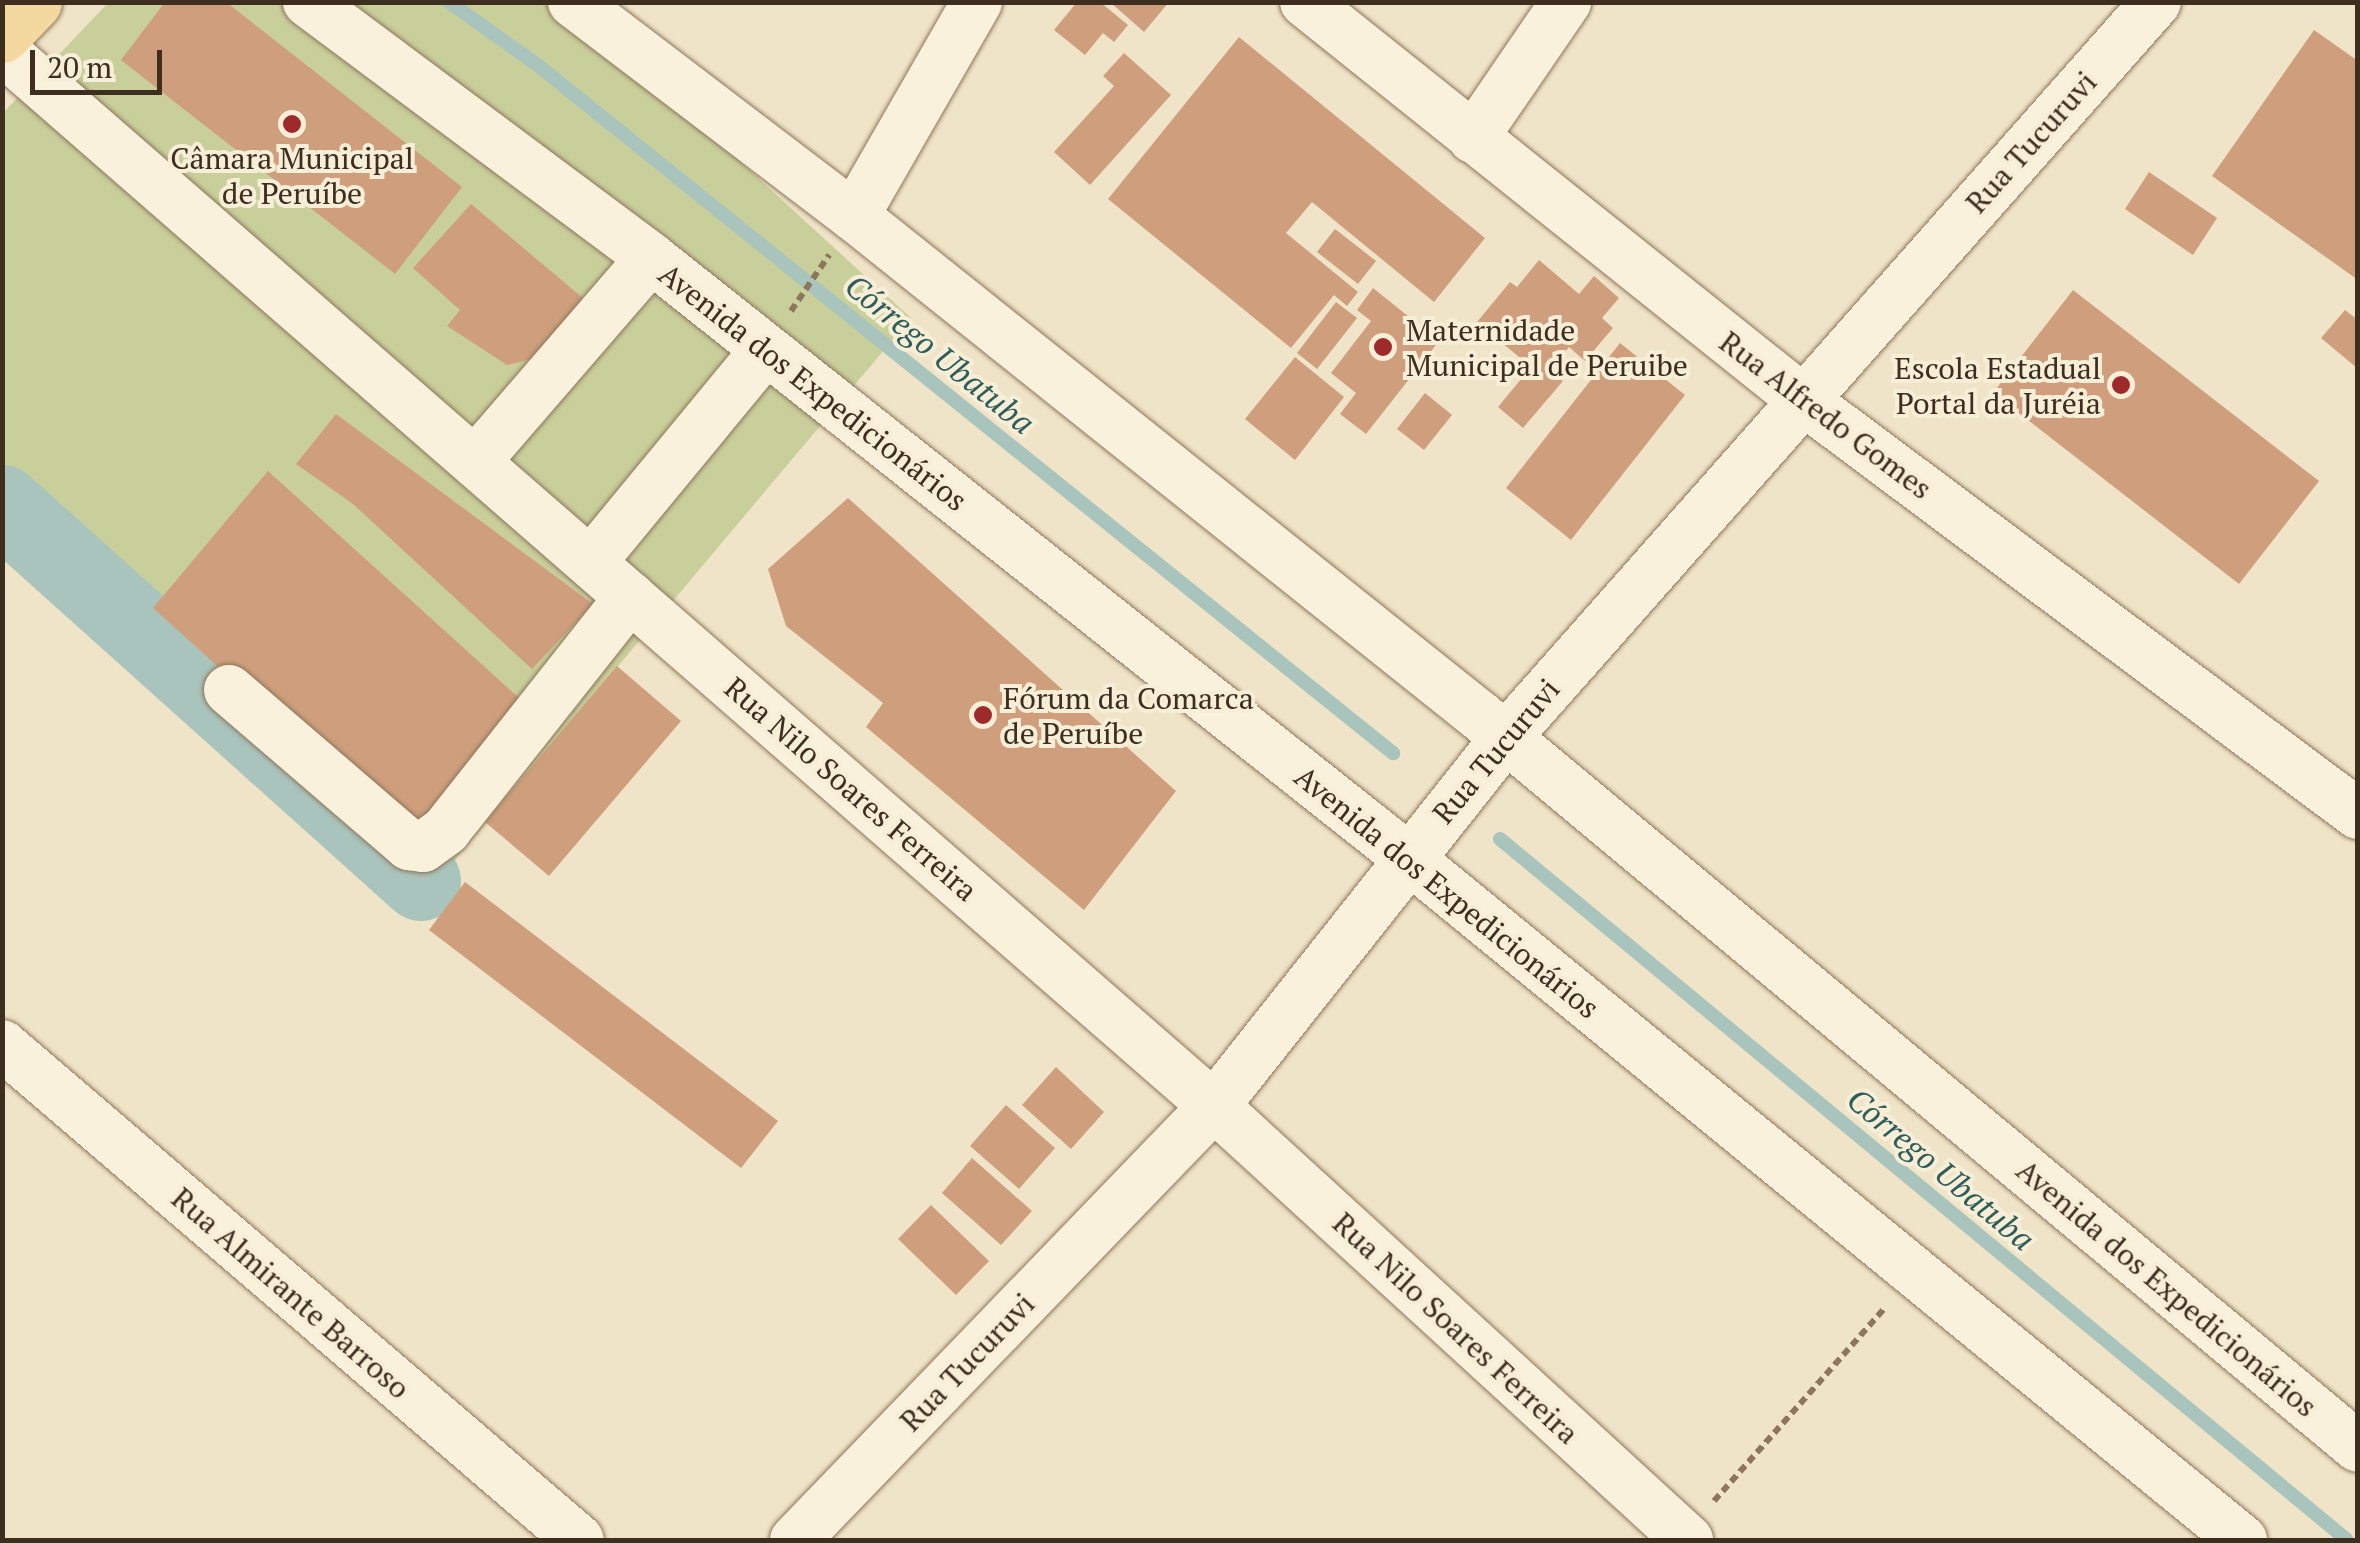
<!DOCTYPE html>
<html>
<head>
<meta charset="utf-8">
<style>
  body { margin:0 }
  #map { position:relative; width:2360px; height:1543px; overflow:hidden; background:#f0e4c8; font-family:"PT Serif",serif }
  div>[style] { position:absolute }
  [style*='--x'] { left:calc(var(--x)*1px); top:calc(var(--y)*1px); width:calc(var(--w)*1px); rotate:calc(var(--a)*1deg) }
  .green>* { inset:0; background:#c9cf9b }
  .stream>* { height:14px; margin:-7px; padding:0 7px; transform-origin:7px; border-radius:7px; background:#a9c4bc }
  .river>* { height:80px; margin:-40px; padding:0 40px; transform-origin:40px; border-radius:40px; background:#a9c4bc }
  .building>* { inset:0; background:#cf9f7d }
  .path>* { height:6px; margin-top:-3px; transform-origin:0; background:repeating-linear-gradient(90deg,#8d765c 0 8px,transparent 0 13px) }
  .roads { filter:drop-shadow(0 0 2px #8d765c) drop-shadow(0 0 2px #8d765c) }
  .minor>* { height:50px; margin:-25px; padding:0 25px; transform-origin:25px; border-radius:25px; background:#faf1dc }
  .major>* { height:55px; margin:-27.5px; padding:0 27.5px; transform-origin:27.5px; border-radius:27.5px; background:#f3d9a0 }
  .dots>* { width:28px; height:28px; translate:-50% -50%; box-sizing:border-box; border:5px solid #f7eed8; border-radius:50% }
  span { translate:-50% -50%; white-space:nowrap; text-align:center; line-height:1.15; -webkit-text-stroke:8px #f7eed8; paint-order:stroke }
  .street-label { font-size:30px; color:#3d2e20 }
  .poi-label { font-size:30px; color:#3d2e20 }
  .left { translate:0 -50%; text-align:left }
  .right { translate:-100% -50%; text-align:right }
  .water-label { font-size:32px; color:#2f5d5a; font-style:italic }
  .frame { position:absolute; inset:0; border:5px solid #3d2e20; pointer-events:none }
  .scale { position:absolute; left:30px; top:50px; width:132px; height:45px; box-sizing:border-box; border:5px solid #3d2e20; border-top:0; padding-left:12px; font-size:30px; line-height:35px; white-space:nowrap; color:#3d2e20; -webkit-text-stroke:8px #f7eed8; paint-order:stroke }
</style>
</head>
<body>
<div id="map">
  <div class="green">
    <i style="clip-path:polygon(108px 3px,556px 3px,643px 73px,911px 318px,412px 911px,3px 517px,2px 114px)"></i>
  </div>
  <div class="stream">
    <i style="--x:449;--y:2;--w:112;--a:35.5"></i>
    <i style="--x:540;--y:67;--w:1095;--a:38.81"></i>
    <i style="--x:1500;--y:839;--w:1099;--a:39.61"></i>
  </div>
  <div class="river">
    <i style="--x:2;--y:505;--w:563;--a:41.9"></i>
  </div>
  <div class="building">
    <i style="clip-path:polygon(165px 2px,226px 2px,462px 187px,395px 274px,121px 60px)"></i>
    <i style="clip-path:polygon(1077px 2px,1100px 2px,1128px 25px,1114px 42px,1103px 33px,1085px 55px,1054px 30px)"></i>
    <i style="clip-path:polygon(1110px 2px,1169px 2px,1144px 32px)"></i>
    <i style="clip-path:polygon(2314px 30px,2358px 61px,2358px 280px,2212px 176px)"></i>
    <i style="clip-path:polygon(1239px 37px,1485px 238px,1434px 302px,1312px 202px,1286px 233px,1358px 292px,1347px 306px,1334px 295px,1291px 348px,1108px 199px)"></i>
    <i style="clip-path:polygon(1124px 53px,1171px 95px,1090px 185px,1054px 152px,1114px 86px,1103px 76px)"></i>
    <i style="clip-path:polygon(2149px 172px,2217px 218px,2193px 255px,2125px 209px)"></i>
    <i style="clip-path:polygon(471px 204px,590px 304px,556px 353px,507px 365px,447px 326px,460px 310px,413px 268px)"></i>
    <i style="clip-path:polygon(1335px 229px,1376px 261px,1358px 284px,1317px 252px)"></i>
    <i style="clip-path:polygon(1539px 260px,1579px 294px,1594px 276px,1619px 298px,1602px 318px,1613px 328px,1585px 361px,1569px 347px,1550px 370px,1563px 381px,1523px 428px,1498px 407px,1531px 367px,1477px 322px,1510px 282px,1517px 287px)"></i>
    <i style="clip-path:polygon(1373px 288px,1439px 341px,1366px 434px,1340px 414px,1356px 393px,1331px 373px,1371px 321px,1357px 310px)"></i>
    <i style="clip-path:polygon(2073px 290px,2319px 481px,2239px 584px,1993px 393px)"></i>
    <i style="clip-path:polygon(1336px 302px,1357px 318px,1317px 369px,1297px 353px)"></i>
    <i style="clip-path:polygon(2345px 310px,2358px 320px,2358px 369px,2321px 338px)"></i>
    <i style="clip-path:polygon(1620px 343px,1685px 395px,1571px 540px,1506px 488px)"></i>
    <i style="clip-path:polygon(1295px 357px,1344px 397px,1295px 460px,1245px 419px)"></i>
    <i style="clip-path:polygon(1425px 393px,1452px 415px,1424px 450px,1397px 429px)"></i>
    <i style="clip-path:polygon(336px 414px,593px 604px,532px 669px,353px 504px,296px 464px)"></i>
    <i style="clip-path:polygon(268px 471px,528px 706px,415px 844px,153px 608px)"></i>
    <i style="clip-path:polygon(848px 498px,1176px 791px,1084px 910px,866px 727px,883px 703px,786px 626px,768px 569px)"></i>
    <i style="clip-path:polygon(617px 666px,681px 721px,549px 876px,485px 822px)"></i>
    <i style="clip-path:polygon(465px 882px,778px 1121px,741px 1168px,429px 930px)"></i>
    <i style="clip-path:polygon(1056px 1067px,1104px 1112px,1071px 1149px,1022px 1105px)"></i>
    <i style="clip-path:polygon(1006px 1105px,1055px 1148px,1019px 1189px,970px 1146px)"></i>
    <i style="clip-path:polygon(972px 1158px,1032px 1211px,1001px 1245px,942px 1193px)"></i>
    <i style="clip-path:polygon(931px 1205px,989px 1261px,956px 1295px,898px 1239px)"></i>
  </div>
  <div class="path">
    <i style="--x:791;--y:311;--w:68;--a:-55.8"></i>
    <i style="--x:1714;--y:1501;--w:258;--a:-48.5"></i>
  </div>
  <div class="roads">
    <div class="minor">
      <i style="--x:308;--y:2;--w:428;--a:36.7"></i>
      <i style="--x:651;--y:258;--w:965;--a:38.39"></i>
      <i style="--x:1407;--y:857;--w:1079;--a:39.28"></i>
      <i style="--x:573;--y:2;--w:353;--a:37.3"></i>
      <i style="--x:854;--y:216;--w:801;--a:38.62"></i>
      <i style="--x:1480;--y:716;--w:1142;--a:39.78"></i>
      <i style="--x:1305;--y:2;--w:636;--a:38.62"></i>
      <i style="--x:1802;--y:399;--w:694;--a:36.74"></i>
      <i style="--x:2;--y:50;--w:1608;--a:41.07"></i>
      <i style="--x:1214;--y:1106;--w:643;--a:42.48"></i>
      <i style="--x:1473;--y:138;--w:165;--a:-55.6"></i>
      <i style="--x:854;--y:216;--w:247;--a:-60.1"></i>
      <i style="--x:475;--y:462;--w:269;--a:-49.2"></i>
      <i style="--x:591;--y:562;--w:275;--a:-50.5"></i>
      <i style="--x:229;--y:690;--w:238;--a:40.7"></i>
      <i style="--x:409;--y:845;--w:14;--a:8"></i>
      <i style="--x:423;--y:847;--w:29;--a:-36"></i>
      <i style="--x:446;--y:830;--w:297;--a:-51.7"></i>
      <i style="--x:2;--y:1045;--w:760;--a:40.63"></i>
      <i style="--x:795;--y:1540;--w:603;--a:-46.01"></i>
      <i style="--x:1214;--y:1106;--w:471;--a:-51.6"></i>
      <i style="--x:1506;--y:737;--w:981;--a:-48.51"></i>
    </div>
    <div class="major">
      <i style="--x:2;--y:35;--w:46;--a:-45.9"></i>
    </div>
  </div>
  <div class="dots">
    <i style="left:292px;top:124px;background:#9e2a2b"></i>
    <i style="left:1383px;top:347px;background:#9e2a2b"></i>
    <i style="left:2121px;top:385px;background:#9e2a2b"></i>
    <i style="left:983px;top:715px;background:#9e2a2b"></i>
  </div>
  <div class="street-label">
    <span style="left:2031px;top:142px;rotate:-48deg">Rua Tucuruvi</span>
    <span style="left:813px;top:387px;rotate:38deg">Avenida dos Expedicionários</span>
    <span style="left:1826px;top:415px;rotate:37deg">Rua Alfredo Gomes</span>
    <span style="left:1496px;top:751px;rotate:-50deg">Rua Tucuruvi</span>
    <span style="left:851px;top:789px;rotate:41deg">Rua Nilo Soares Ferreira</span>
    <span style="left:1447px;top:892px;rotate:39deg">Avenida dos Expedicionários</span>
    <span style="left:2167px;top:1288px;rotate:40deg">Avenida dos Expedicionários</span>
    <span style="left:291px;top:1293px;rotate:41deg">Rua Almirante Barroso</span>
    <span style="left:1456px;top:1328px;rotate:43deg">Rua Nilo Soares Ferreira</span>
    <span style="left:967px;top:1362px;rotate:-46deg">Rua Tucuruvi</span>
  </div>
  <div class="poi-label">
    <span style="left:292px;top:175px">Câmara Municipal<br>de Peruíbe</span>
    <span class="left" style="left:1406px;top:347px">Maternidade<br>Municipal de Peruibe</span>
    <span class="right" style="left:2101px;top:385px">Escola Estadual<br>Portal da Juréia</span>
    <span class="left" style="left:1003px;top:715px">Fórum da Comarca<br>de Peruíbe</span>
  </div>
  <div class="water-label">
    <span style="left:940px;top:354px;rotate:39deg">Córrego Ubatuba</span>
    <span style="left:1941px;top:1169px;rotate:40deg">Córrego Ubatuba</span>
  </div>
  <div class="frame"></div>
  <div class="scale">20 m</div>
</div>
</body>
</html>
